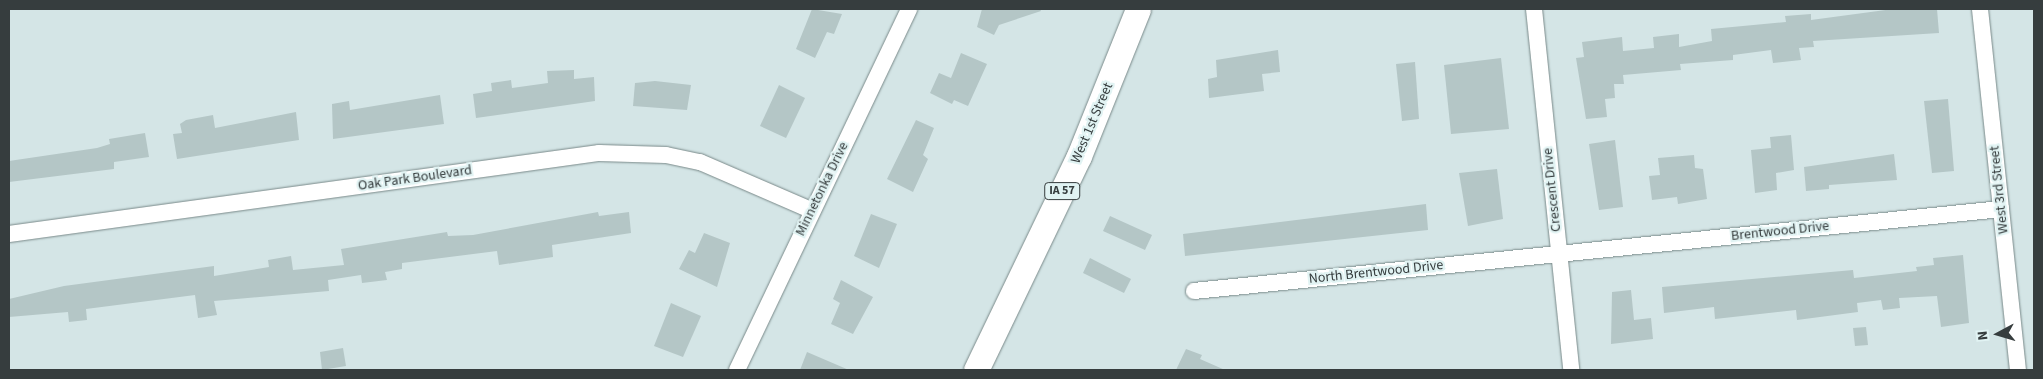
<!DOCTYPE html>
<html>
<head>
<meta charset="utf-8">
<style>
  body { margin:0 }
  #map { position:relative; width:2043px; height:379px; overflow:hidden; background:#d4e5e6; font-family:"Source Sans 3",sans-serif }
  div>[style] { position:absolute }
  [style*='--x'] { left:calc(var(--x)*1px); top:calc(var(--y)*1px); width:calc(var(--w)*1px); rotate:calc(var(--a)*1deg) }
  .building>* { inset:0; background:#b4c6c6 }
  .roads { filter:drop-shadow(0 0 1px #798989) drop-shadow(0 0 1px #798989) }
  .street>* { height:16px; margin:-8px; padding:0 8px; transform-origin:8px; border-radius:8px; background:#fff }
  .primary>* { height:25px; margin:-12.5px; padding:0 12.5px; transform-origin:12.5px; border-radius:12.5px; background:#fff }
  span { translate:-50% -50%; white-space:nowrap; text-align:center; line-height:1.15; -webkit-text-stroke:4.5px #e1f3f3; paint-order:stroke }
  .shield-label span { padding:1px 4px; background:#e1f3f3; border:1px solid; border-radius:4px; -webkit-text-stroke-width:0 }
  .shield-label { font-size:12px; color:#363d3e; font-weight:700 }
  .street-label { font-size:14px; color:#363d3e }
  .frame { position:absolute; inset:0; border:10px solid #363d3e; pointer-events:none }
  .north { position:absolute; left:1973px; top:309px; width:50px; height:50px; -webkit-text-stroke:4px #e1f3f3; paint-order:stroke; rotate:264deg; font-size:14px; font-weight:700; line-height:20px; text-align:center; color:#363d3e }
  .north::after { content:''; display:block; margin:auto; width:18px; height:22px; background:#363d3e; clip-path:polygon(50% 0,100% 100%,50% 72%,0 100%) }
</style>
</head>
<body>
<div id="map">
  <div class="building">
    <i style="clip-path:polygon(812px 9px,842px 14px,834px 34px,827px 32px,815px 58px,796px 49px)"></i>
    <i style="clip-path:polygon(982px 9px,1040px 9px,1041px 11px,999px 25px,994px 35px,977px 27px)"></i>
    <i style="clip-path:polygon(1893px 9px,1937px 9px,1939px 33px,1813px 41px,1814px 47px,1799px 48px,1801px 60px,1773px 63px,1771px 50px,1733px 55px,1733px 60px,1680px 64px,1681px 70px,1623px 75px,1624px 84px,1614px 84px,1615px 98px,1605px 99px,1607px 117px,1586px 119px,1576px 58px,1584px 57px,1582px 42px,1622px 37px,1623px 51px,1654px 48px,1653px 37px,1679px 34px,1679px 47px,1712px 41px,1711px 29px,1786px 22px,1785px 16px,1811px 14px,1811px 20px)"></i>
    <i style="clip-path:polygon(1278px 50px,1280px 72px,1262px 74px,1264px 91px,1209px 98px,1208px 79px,1217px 77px,1216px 60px)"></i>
    <i style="clip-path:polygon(961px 53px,987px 64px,968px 106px,954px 100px,952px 104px,930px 93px,939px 73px,951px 78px)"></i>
    <i style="clip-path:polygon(1501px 58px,1509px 129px,1451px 134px,1444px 65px)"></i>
    <i style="clip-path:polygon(1415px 62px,1419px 119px,1402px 121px,1396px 64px)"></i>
    <i style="clip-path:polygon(574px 70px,574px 79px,594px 77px,595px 101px,476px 118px,473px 94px,492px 91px,491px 83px,511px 80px,512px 88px,548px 83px,547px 71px)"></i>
    <i style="clip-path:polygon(655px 81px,691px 85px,687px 110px,633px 106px,635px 83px)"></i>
    <i style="clip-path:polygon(779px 85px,805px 98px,786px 138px,760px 126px)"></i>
    <i style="clip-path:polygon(440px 95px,444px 124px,333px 139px,332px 104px,349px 101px,350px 110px)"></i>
    <i style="clip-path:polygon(1948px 99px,1954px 171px,1932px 173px,1924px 101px)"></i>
    <i style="clip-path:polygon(296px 112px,299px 140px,177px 159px,173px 134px,182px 133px,180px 124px,186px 120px,213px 115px,215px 128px)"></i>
    <i style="clip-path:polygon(916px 120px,934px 128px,923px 155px,928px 159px,913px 192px,887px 179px)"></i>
    <i style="clip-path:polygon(145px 133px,149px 157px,114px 162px,114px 169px,9px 182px,9px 161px,97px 148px,110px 144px,109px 139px)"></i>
    <i style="clip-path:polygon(1791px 135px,1794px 170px,1776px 173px,1777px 190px,1755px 193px,1751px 150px,1771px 148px,1770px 137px)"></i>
    <i style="clip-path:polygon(1615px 140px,1623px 207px,1599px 210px,1589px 144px)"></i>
    <i style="clip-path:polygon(1894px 154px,1897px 180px,1829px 185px,1829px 189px,1806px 191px,1804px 167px)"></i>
    <i style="clip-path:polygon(1694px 155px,1695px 168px,1703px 169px,1707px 199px,1678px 204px,1677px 197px,1652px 200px,1649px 176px,1660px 175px,1658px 158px)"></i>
    <i style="clip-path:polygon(1497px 169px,1503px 219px,1468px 226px,1459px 173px)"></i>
    <i style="clip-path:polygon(1426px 204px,1428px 230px,1185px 256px,1183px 234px)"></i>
    <i style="clip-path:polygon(598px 212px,599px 216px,629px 212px,631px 233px,552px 245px,553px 257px,499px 265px,497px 251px,402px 263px,402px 269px,385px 272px,387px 280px,362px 283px,361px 275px,328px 280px,329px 291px,214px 301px,217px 315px,198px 318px,195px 295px,86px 309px,87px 320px,69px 322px,68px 312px,9px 317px,9px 299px,64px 286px,214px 266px,214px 276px,269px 267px,268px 260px,291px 256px,293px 270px,344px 265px,341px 249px,447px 232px,448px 236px,473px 235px)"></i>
    <i style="clip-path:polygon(871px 214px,897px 224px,879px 268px,854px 256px)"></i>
    <i style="clip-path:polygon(1110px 216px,1152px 235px,1145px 250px,1103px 231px)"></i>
    <i style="clip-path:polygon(704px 233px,730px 243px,717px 287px,679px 269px,689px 250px,695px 253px)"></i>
    <i style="clip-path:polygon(1963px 255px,1969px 323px,1941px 327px,1937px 296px,1899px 298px,1900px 308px,1883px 310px,1881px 300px,1857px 303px,1858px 312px,1797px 320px,1796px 310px,1715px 319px,1714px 307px,1664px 313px,1662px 287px,1853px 270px,1854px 278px,1917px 271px,1916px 267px,1934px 265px,1933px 258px)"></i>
    <i style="clip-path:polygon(1090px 258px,1131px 279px,1124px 293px,1083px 273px)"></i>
    <i style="clip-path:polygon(841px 280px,873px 297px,853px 334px,831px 324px,840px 303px,833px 299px)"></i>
    <i style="clip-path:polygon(1631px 290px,1634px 320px,1651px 318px,1653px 339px,1611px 344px,1612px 292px)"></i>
    <i style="clip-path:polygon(671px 303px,701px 316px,683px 357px,654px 346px)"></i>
    <i style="clip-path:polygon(1866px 327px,1868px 345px,1855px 346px,1853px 328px)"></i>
    <i style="clip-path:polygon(343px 348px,346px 366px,322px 370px,320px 352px)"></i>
    <i style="clip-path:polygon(1186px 349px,1202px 355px,1200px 359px,1225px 370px,1176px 370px)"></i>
    <i style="clip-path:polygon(807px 352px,849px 370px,800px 370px)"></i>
  </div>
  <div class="roads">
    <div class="street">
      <i style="--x:1534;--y:9;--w:363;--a:84.1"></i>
      <i style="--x:1980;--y:9;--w:363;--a:84"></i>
      <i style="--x:9;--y:234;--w:596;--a:-7.82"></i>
      <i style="--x:599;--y:153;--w:67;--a:1.7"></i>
      <i style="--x:666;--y:155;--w:35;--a:12"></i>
      <i style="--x:700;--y:162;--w:121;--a:23.4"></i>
      <i style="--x:1194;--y:291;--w:811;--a:-5.8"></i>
      <i style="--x:737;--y:370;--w:400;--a:-64.5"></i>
    </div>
    <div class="primary">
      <i style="--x:976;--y:370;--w:237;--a:-64.3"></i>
      <i style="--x:1079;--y:156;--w:158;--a:-68.1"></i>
    </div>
  </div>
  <div class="shield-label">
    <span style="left:1062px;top:191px">IA 57</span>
  </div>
  <div class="street-label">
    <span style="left:1092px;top:123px;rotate:-67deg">West 1st Street</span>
    <span style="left:415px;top:178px;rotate:-8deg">Oak Park Boulevard</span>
    <span style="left:822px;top:189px;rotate:-64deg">Minnetonka Drive</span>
    <span style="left:1552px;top:190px;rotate:-96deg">Crescent Drive</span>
    <span style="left:1999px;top:190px;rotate:-96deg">West 3rd Street</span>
    <span style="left:1780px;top:231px;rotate:-6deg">Brentwood Drive</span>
    <span style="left:1376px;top:272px;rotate:-6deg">North Brentwood Drive</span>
  </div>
  <div class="frame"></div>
  <div class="north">N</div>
</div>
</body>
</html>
